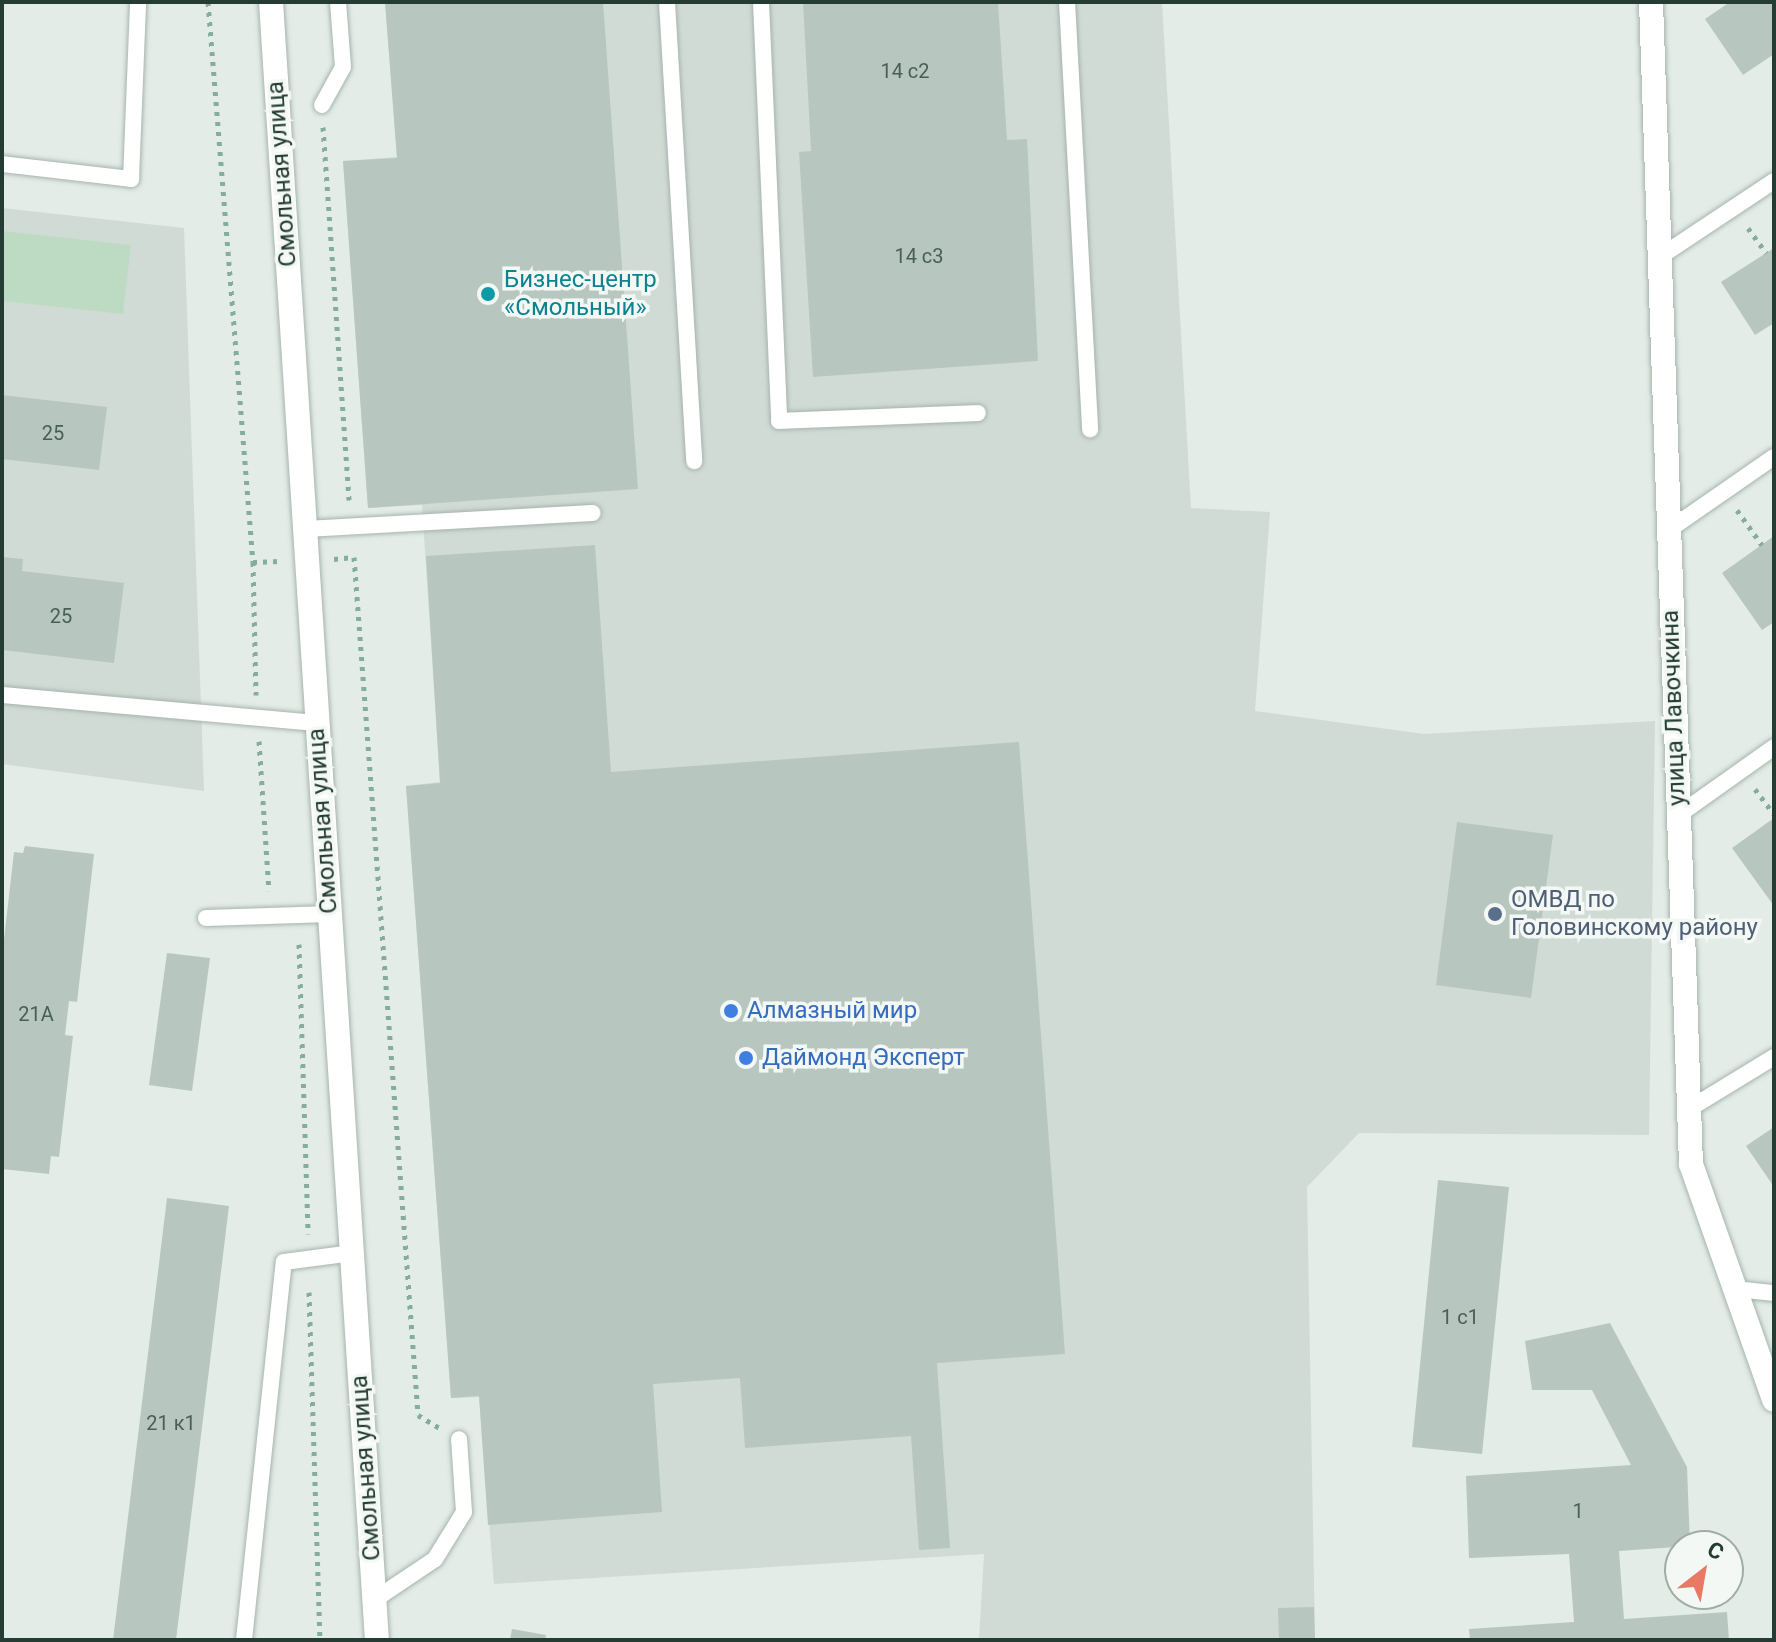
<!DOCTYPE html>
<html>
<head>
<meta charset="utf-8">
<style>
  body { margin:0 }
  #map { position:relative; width:1776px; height:1642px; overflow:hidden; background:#e3ece7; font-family:Roboto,sans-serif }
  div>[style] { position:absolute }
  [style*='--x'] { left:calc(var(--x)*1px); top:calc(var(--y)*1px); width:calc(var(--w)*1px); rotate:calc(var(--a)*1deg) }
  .built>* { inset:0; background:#d1dbd6 }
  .green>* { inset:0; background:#bddbc3 }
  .building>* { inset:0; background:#b8c6c0 }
  .path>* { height:5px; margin-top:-2.5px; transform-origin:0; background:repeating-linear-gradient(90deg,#85ad9d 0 4px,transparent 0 10px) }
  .roads { filter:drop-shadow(0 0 2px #a6b4ad) drop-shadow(0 0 2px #a6b4ad) }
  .service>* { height:16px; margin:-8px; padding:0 8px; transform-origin:8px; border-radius:8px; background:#fff }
  .minor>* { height:24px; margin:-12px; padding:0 12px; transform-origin:12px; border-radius:12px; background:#fff }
  .tertiary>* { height:24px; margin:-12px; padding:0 12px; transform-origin:12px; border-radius:12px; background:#fff }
  .dots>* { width:22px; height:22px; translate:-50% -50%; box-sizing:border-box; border:4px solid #f3f8f5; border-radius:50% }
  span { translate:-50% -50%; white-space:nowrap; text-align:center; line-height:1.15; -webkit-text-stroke:7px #f3f8f5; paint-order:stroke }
  .number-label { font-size:20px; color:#495e56 }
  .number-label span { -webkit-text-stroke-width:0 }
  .street-label { font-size:24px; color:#243c33 }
  .culture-label { font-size:24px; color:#0d838f }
  .left { translate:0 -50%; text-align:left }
  .service-label { font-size:24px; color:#4e5e75 }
  .shop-label { font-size:24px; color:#366cbe }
  .frame { position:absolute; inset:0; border:4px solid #243c33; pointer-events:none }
  .north { position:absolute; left:1664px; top:1530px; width:80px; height:80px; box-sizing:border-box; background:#f3f8f5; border:2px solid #a0ada7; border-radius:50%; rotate:31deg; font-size:22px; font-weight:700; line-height:32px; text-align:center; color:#243c33 }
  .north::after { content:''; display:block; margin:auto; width:28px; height:36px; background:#e97964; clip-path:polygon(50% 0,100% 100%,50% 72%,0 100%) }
</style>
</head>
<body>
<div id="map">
  <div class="built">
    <i style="clip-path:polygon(385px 2px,1162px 2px,1191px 508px,1270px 512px,1255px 711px,1424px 734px,1655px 721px,1649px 1135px,1359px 1133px,1307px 1187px,1315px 1640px,979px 1640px,984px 1554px,494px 1584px,479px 1397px,451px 1398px,406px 786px,440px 782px,422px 505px,368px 508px,343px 161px,397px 157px)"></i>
    <i style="clip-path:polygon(2px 208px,184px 228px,204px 791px,2px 764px)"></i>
  </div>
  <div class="green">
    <i style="clip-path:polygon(2px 231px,131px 245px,123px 314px,2px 301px)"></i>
  </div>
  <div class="building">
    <i style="clip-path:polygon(385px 2px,603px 2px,638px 489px,368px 508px,343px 161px,397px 158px)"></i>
    <i style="clip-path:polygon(803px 2px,998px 2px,1007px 140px,1027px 139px,1038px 361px,813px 377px,799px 152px,811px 151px)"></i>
    <i style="clip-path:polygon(1730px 2px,1774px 2px,1774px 54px,1743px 75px,1705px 19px)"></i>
    <i style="clip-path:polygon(1774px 248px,1774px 323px,1755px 335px,1721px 282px)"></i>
    <i style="clip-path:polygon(2px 395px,107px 407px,99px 470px,2px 459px)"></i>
    <i style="clip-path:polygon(1774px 536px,1774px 622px,1762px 630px,1722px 573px)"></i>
    <i style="clip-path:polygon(595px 545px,611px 772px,1019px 742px,1065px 1354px,937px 1363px,950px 1548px,919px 1550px,911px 1436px,745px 1448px,740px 1378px,653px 1384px,662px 1512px,488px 1525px,479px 1396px,451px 1398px,406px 786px,440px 783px,426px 556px)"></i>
    <i style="clip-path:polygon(2px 557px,23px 559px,22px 571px,124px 583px,114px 663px,2px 650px)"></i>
    <i style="clip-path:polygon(1774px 818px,1774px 906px,1732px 848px)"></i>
    <i style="clip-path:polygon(1457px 822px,1553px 835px,1531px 998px,1436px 985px)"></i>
    <i style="clip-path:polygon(25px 846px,94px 854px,77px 1002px,69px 1001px,65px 1035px,73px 1036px,59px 1157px,51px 1156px,49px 1174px,2px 1169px,2px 957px,14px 852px,23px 853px)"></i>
    <i style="clip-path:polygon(167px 953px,210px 958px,192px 1091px,149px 1085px)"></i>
    <i style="clip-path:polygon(1774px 1127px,1774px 1187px,1746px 1146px)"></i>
    <i style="clip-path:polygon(1438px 1180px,1509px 1187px,1482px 1454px,1412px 1447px)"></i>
    <i style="clip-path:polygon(167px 1198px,229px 1206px,176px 1640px,113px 1640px)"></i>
    <i style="clip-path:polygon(1610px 1323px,1687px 1467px,1690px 1546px,1619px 1551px,1624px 1619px,1727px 1612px,1729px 1640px,1470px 1640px,1469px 1629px,1574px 1622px,1569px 1554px,1469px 1558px,1466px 1476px,1631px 1465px,1592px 1390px,1532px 1390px,1525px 1341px)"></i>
    <i style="clip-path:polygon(1314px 1607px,1315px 1640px,1279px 1640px,1278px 1608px)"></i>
    <i style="clip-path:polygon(512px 1629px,546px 1635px,545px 1640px,510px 1640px)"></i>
  </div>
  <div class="path">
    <i style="--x:208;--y:2;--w:562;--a:85.41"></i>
    <i style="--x:253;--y:562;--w:133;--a:88.7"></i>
    <i style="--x:323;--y:127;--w:374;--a:86"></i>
    <i style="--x:1748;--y:228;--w:31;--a:54"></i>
    <i style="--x:1737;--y:510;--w:43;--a:54.5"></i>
    <i style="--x:334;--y:559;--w:20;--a:-6"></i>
    <i style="--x:354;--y:557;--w:860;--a:85.73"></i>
    <i style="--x:418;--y:1415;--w:26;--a:31"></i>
    <i style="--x:253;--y:562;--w:27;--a:-2"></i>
    <i style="--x:259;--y:741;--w:150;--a:86.2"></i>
    <i style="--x:1755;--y:789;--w:31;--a:53"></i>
    <i style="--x:299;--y:944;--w:290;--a:88.2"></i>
    <i style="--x:309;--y:1292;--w:348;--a:88.2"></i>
  </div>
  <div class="roads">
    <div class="service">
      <i style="--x:667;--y:2;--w:460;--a:86.6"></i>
      <i style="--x:761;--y:2;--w:419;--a:87.5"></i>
      <i style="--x:779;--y:421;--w:199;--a:-2.3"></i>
      <i style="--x:1067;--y:2;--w:428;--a:86.9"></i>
      <i style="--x:322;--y:105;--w:43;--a:-61.1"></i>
      <i style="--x:343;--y:67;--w:65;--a:-94.4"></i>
      <i style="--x:2;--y:164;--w:130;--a:6.6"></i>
      <i style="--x:131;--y:179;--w:177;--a:-87.7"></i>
      <i style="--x:1658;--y:258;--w:139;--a:-33.6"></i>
      <i style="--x:305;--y:529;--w:288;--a:-3.2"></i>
      <i style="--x:1667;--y:531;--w:130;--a:-34.7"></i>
      <i style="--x:2;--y:695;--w:316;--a:5.1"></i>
      <i style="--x:1677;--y:816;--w:119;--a:-35.4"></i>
      <i style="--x:206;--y:918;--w:124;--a:-1.8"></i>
      <i style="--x:1689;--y:1109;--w:100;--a:-31.5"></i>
      <i style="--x:1735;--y:1289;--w:39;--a:6"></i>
      <i style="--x:374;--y:1600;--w:73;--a:-33.9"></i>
      <i style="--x:435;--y:1559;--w:55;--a:-58.3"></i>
      <i style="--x:464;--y:1512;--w:73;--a:-93.9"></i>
      <i style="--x:244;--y:1640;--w:380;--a:-84"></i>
      <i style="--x:284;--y:1262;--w:69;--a:-7.5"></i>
    </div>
    <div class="minor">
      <i style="--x:1651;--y:2;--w:1163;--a:88.03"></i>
      <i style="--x:1691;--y:1164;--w:250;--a:70.6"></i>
    </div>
    <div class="tertiary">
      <i style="--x:271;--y:2;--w:1641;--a:86.3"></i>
    </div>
  </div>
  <div class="dots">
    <i style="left:488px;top:294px;background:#0f9aa8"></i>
    <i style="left:1495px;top:914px;background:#5c6f8a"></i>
    <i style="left:731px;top:1011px;background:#3f7fe0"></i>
    <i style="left:746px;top:1058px;background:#3f7fe0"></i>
  </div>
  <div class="number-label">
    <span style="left:905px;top:71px">14 с2</span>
    <span style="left:919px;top:256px">14 с3</span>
    <span style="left:53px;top:433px">25</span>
    <span style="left:61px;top:616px">25</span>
    <span style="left:36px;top:1014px">21А</span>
    <span style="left:1460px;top:1317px">1 с1</span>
    <span style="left:171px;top:1423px">21 к1</span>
    <span style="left:1578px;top:1511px">1</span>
  </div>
  <div class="street-label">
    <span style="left:282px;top:174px;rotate:-94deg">Смольная улица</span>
    <span style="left:1674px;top:708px;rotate:-92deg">улица Лавочкина</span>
    <span style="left:323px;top:821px;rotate:-94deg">Смольная улица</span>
    <span style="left:366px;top:1468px;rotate:-94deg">Смольная улица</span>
  </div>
  <div class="culture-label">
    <span class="left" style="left:504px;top:294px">Бизнес-центр<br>«Смольный»</span>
  </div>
  <div class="service-label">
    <span class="left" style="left:1511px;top:914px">ОМВД по<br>Головинскому району</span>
  </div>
  <div class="shop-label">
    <span class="left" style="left:747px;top:1011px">Алмазный мир</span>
    <span class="left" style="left:762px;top:1058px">Даймонд Эксперт</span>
  </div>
  <div class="frame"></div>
  <div class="north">С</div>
</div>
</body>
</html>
